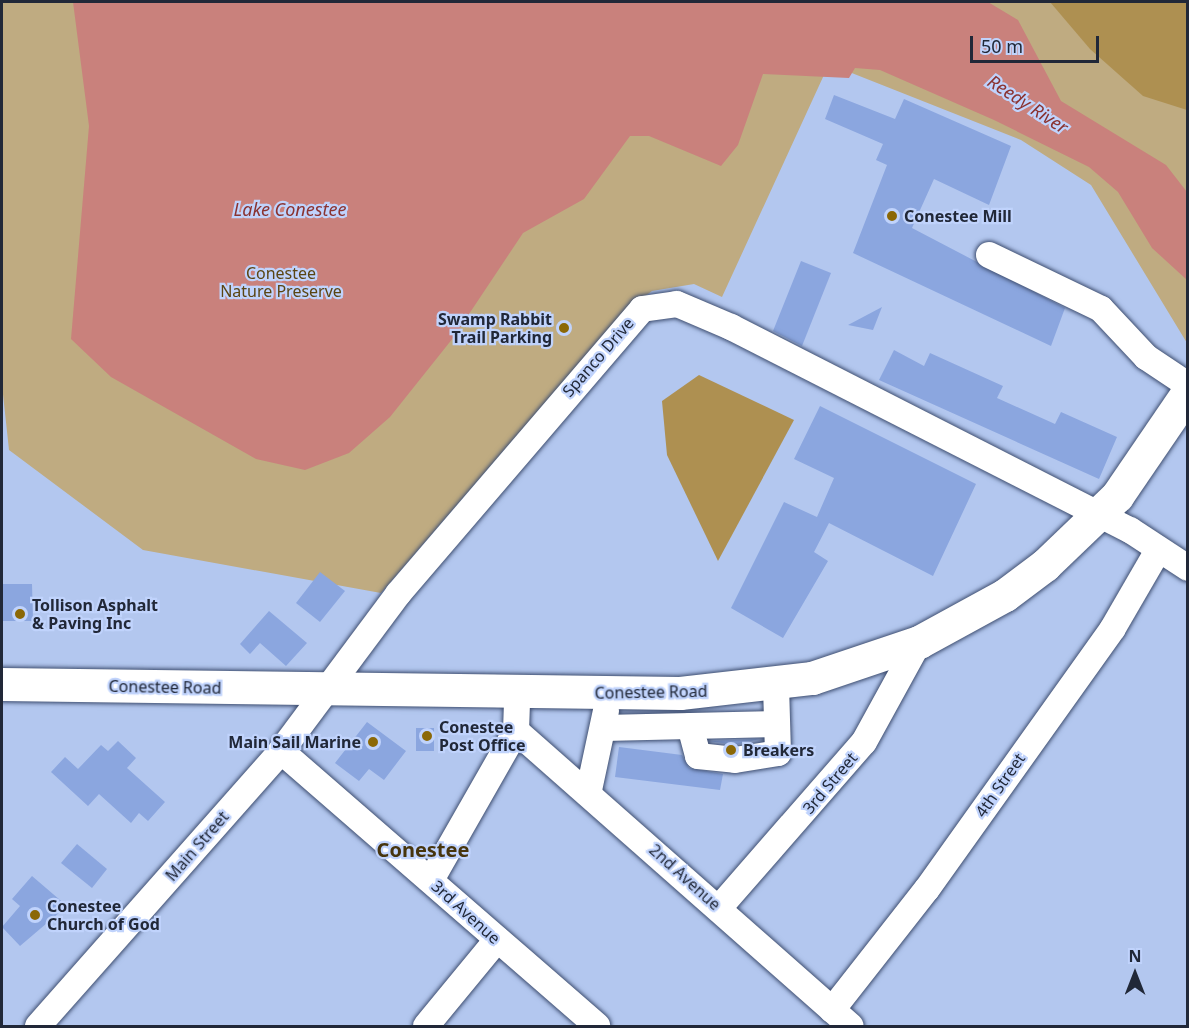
<!DOCTYPE html>
<html>
<head>
<meta charset="utf-8">
<style>
  body { margin:0 }
  #map { position:relative; width:1189px; height:1028px; overflow:hidden; background:#b3c7ef; font-family:"Noto Sans",sans-serif }
  div>[style] { position:absolute }
  [style*='--x'] { left:calc(var(--x)*1px); top:calc(var(--y)*1px); width:calc(var(--w)*1px); rotate:calc(var(--a)*1deg) }
  .green>* { inset:0; background:#bfab81 }
  .forest>* { inset:0; background:#ae9051 }
  .water>* { inset:0; background:#c9817c }
  .building>* { inset:0; background:#8ba6df }
  .roads { filter:drop-shadow(0 0 2px #3e4e70) drop-shadow(0 0 2px #3e4e70) }
  .minor>* { height:26px; margin:-13px; padding:0 13px; transform-origin:13px; border-radius:13px; background:#fff }
  .major>* { height:33px; margin:-16.5px; padding:0 16.5px; transform-origin:16.5px; border-radius:16.5px; background:#fff }
  .dots>* { width:16px; height:16px; translate:-50% -50%; box-sizing:border-box; border:3px solid #c0d3fc; border-radius:50% }
  span { translate:-50% -50%; white-space:nowrap; text-align:center; line-height:1.15; -webkit-text-stroke:4.5px #c0d3fc; paint-order:stroke }
  .poi-label { font-size:16px; color:#212838; font-weight:700 }
  .left { translate:0 -50%; text-align:left }
  .right { translate:-100% -50%; text-align:right }
  .park-label { font-size:16px; color:#5a4513 }
  .street-label { font-size:16px; color:#212838 }
  .water-label { font-size:18px; color:#8a3331; font-style:italic }
  .quarter-label { font-size:20px; color:#47350d; font-weight:700 }
  .frame { position:absolute; inset:0; border:3px solid #212838; pointer-events:none }
  .north { position:absolute; left:1105px; top:944px; width:60px; height:60px; -webkit-text-stroke:4px #c0d3fc; paint-order:stroke; rotate:0deg; font-size:16px; font-weight:700; line-height:24px; text-align:center; color:#212838 }
  .north::after { content:''; display:block; margin:auto; width:21px; height:27px; background:#212838; clip-path:polygon(50% 0,100% 100%,50% 72%,0 100%) }
  .scale { position:absolute; left:970px; top:36px; width:129px; height:27px; box-sizing:border-box; border:3px solid #212838; border-top:0; padding-left:8px; font-size:18px; line-height:21px; white-space:nowrap; color:#212838; -webkit-text-stroke:4px #c0d3fc; paint-order:stroke }
</style>
</head>
<body>
<div id="map">
  <div class="green">
    <i style="clip-path:polygon(2px 2px,1187px 2px,1187px 343px,1091px 185px,1021px 140px,829px 64px,722px 297px,694px 284px,652px 291px,622px 313px,381px 593px,143px 550px,9px 450px,2px 385px)"></i>
  </div>
  <div class="forest">
    <i style="clip-path:polygon(1050px 2px,1187px 2px,1187px 110px,1143px 96px,1090px 49px)"></i>
    <i style="clip-path:polygon(699px 375px,794px 420px,718px 561px,667px 455px,662px 401px)"></i>
  </div>
  <div class="water">
    <i style="clip-path:polygon(73px 2px,988px 2px,1018px 20px,1061px 101px,1166px 165px,1187px 192px,1187px 280px,1152px 248px,1118px 192px,1089px 167px,994px 120px,880px 70px,855px 68px,849px 78px,763px 74px,738px 145px,721px 166px,649px 136px,630px 136px,584px 199px,523px 233px,453px 338px,390px 417px,349px 453px,305px 470px,256px 459px,111px 377px,71px 339px,89px 126px)"></i>
  </div>
  <div class="building">
    <i style="clip-path:polygon(834px 95px,895px 119px,904px 99px,1011px 146px,989px 205px,934px 179px,912px 228px,1065px 308px,1051px 346px,853px 253px,887px 165px,876px 160px,883px 144px,825px 119px)"></i>
    <i style="clip-path:polygon(801px 261px,831px 273px,802px 346px,773px 331px)"></i>
    <i style="clip-path:polygon(882px 307px,873px 330px,848px 325px)"></i>
    <i style="clip-path:polygon(894px 350px,924px 366px,930px 353px,1003px 386px,997px 398px,1055px 424px,1061px 412px,1117px 437px,1099px 479px,879px 380px)"></i>
    <i style="clip-path:polygon(820px 406px,976px 484px,933px 576px,829px 523px,814px 552px,828px 561px,783px 638px,731px 608px,784px 502px,817px 517px,834px 478px,794px 459px)"></i>
    <i style="clip-path:polygon(320px 572px,345px 591px,320px 622px,296px 603px)"></i>
    <i style="clip-path:polygon(2px 584px,32px 584px,33px 621px,2px 621px)"></i>
    <i style="clip-path:polygon(269px 611px,307px 643px,286px 666px,260px 643px,250px 654px,240px 644px)"></i>
    <i style="clip-path:polygon(367px 722px,406px 751px,384px 780px,369px 769px,359px 781px,335px 763px)"></i>
    <i style="clip-path:polygon(416px 728px,434px 728px,434px 751px,416px 751px)"></i>
    <i style="clip-path:polygon(759px 739px,735px 745px,709px 741px)"></i>
    <i style="clip-path:polygon(118px 741px,136px 758px,127px 768px,165px 802px,148px 821px,139px 813px,131px 823px,99px 794px,88px 806px,51px 772px,65px 757px,78px 769px,101px 745px,108px 751px)"></i>
    <i style="clip-path:polygon(619px 747px,682px 755px,689px 768px,723px 774px,720px 790px,615px 777px)"></i>
    <i style="clip-path:polygon(77px 844px,107px 869px,92px 888px,61px 863px)"></i>
    <i style="clip-path:polygon(32px 876px,67px 906px,20px 946px,2px 927px,20px 906px,12px 899px)"></i>
  </div>
  <div class="roads">
    <div class="minor">
      <i style="--x:989;--y:255;--w:124;--a:25.7"></i>
      <i style="--x:1101;--y:309;--w:66;--a:46.8"></i>
      <i style="--x:1146;--y:357;--w:50;--a:33.7"></i>
      <i style="--x:690;--y:726;--w:31;--a:75"></i>
      <i style="--x:698;--y:756;--w:37;--a:6"></i>
      <i style="--x:735;--y:760;--w:44;--a:-9.2"></i>
      <i style="--x:778;--y:753;--w:67;--a:-91.7"></i>
      <i style="--x:604;--y:728;--w:173;--a:-1.3"></i>
      <i style="--x:516;--y:731;--w:446;--a:41.4"></i>
      <i style="--x:281;--y:751;--w:419;--a:41"></i>
      <i style="--x:589;--y:790;--w:81;--a:-77.9"></i>
      <i style="--x:431;--y:880;--w:172;--a:-60.3"></i>
      <i style="--x:516;--y:731;--w:38;--a:-88"></i>
      <i style="--x:719;--y:908;--w:220;--a:-48.9"></i>
      <i style="--x:864;--y:742;--w:114;--a:-61.2"></i>
      <i style="--x:832;--y:1010;--w:154;--a:-51.9"></i>
      <i style="--x:927;--y:889;--w:320;--a:-54.5"></i>
      <i style="--x:1113;--y:628;--w:88;--a:-59.9"></i>
      <i style="--x:38;--y:1026;--w:367;--a:-48.5"></i>
      <i style="--x:281;--y:751;--w:196;--a:-53.3"></i>
      <i style="--x:398;--y:594;--w:375;--a:-49.4"></i>
      <i style="--x:642;--y:309;--w:35;--a:-8"></i>
      <i style="--x:677;--y:304;--w:59;--a:23.1"></i>
      <i style="--x:731;--y:327;--w:448;--a:27"></i>
      <i style="--x:1130;--y:530;--w:69;--a:33.2"></i>
      <i style="--x:426;--y:1026;--w:112;--a:-50.5"></i>
    </div>
    <div class="major">
      <i style="--x:2;--y:684;--w:678;--a:0.76"></i>
      <i style="--x:680;--y:693;--w:133;--a:-6.5"></i>
      <i style="--x:812;--y:678;--w:113;--a:-18.6"></i>
      <i style="--x:919;--y:642;--w:98;--a:-28.7"></i>
      <i style="--x:1005;--y:595;--w:50;--a:-36.9"></i>
      <i style="--x:1045;--y:565;--w:100;--a:-43.8"></i>
      <i style="--x:1117;--y:496;--w:126;--a:-55.7"></i>
    </div>
  </div>
  <div class="dots">
    <i style="left:892px;top:216px;background:#8b6807"></i>
    <i style="left:564px;top:328px;background:#8b6807"></i>
    <i style="left:20px;top:614px;background:#8b6807"></i>
    <i style="left:427px;top:736px;background:#8b6807"></i>
    <i style="left:373px;top:742px;background:#8b6807"></i>
    <i style="left:731px;top:750px;background:#8b6807"></i>
    <i style="left:35px;top:915px;background:#8b6807"></i>
  </div>
  <div class="poi-label">
    <span class="left" style="left:904px;top:216px">Conestee Mill</span>
    <span class="right" style="left:552px;top:328px">Swamp Rabbit<br>Trail Parking</span>
    <span class="left" style="left:32px;top:614px">Tollison Asphalt<br>&amp; Paving Inc</span>
    <span class="left" style="left:439px;top:736px">Conestee<br>Post Office</span>
    <span class="right" style="left:361px;top:742px">Main Sail Marine</span>
    <span class="left" style="left:743px;top:750px">Breakers</span>
    <span class="left" style="left:47px;top:915px">Conestee<br>Church of God</span>
  </div>
  <div class="park-label">
    <span style="left:281px;top:282px">Conestee<br>Nature Preserve</span>
  </div>
  <div class="street-label">
    <span style="left:598px;top:357px;rotate:-49deg">Spanco Drive</span>
    <span style="left:165px;top:687px;rotate:1deg">Conestee Road</span>
    <span style="left:651px;top:692px;rotate:-1deg">Conestee Road</span>
    <span style="left:830px;top:783px;rotate:-50deg">3rd Street</span>
    <span style="left:1000px;top:785px;rotate:-55deg">4th Street</span>
    <span style="left:197px;top:846px;rotate:-49deg">Main Street</span>
    <span style="left:685px;top:877px;rotate:42deg">2nd Avenue</span>
    <span style="left:466px;top:912px;rotate:42deg">3rd Avenue</span>
  </div>
  <div class="water-label">
    <span style="left:1028px;top:104px;rotate:33deg">Reedy River</span>
    <span style="left:290px;top:209px">Lake Conestee</span>
  </div>
  <div class="quarter-label">
    <span style="left:423px;top:849px">Conestee</span>
  </div>
  <div class="frame"></div>
  <div class="north">N</div>
  <div class="scale">50 m</div>
</div>
</body>
</html>
